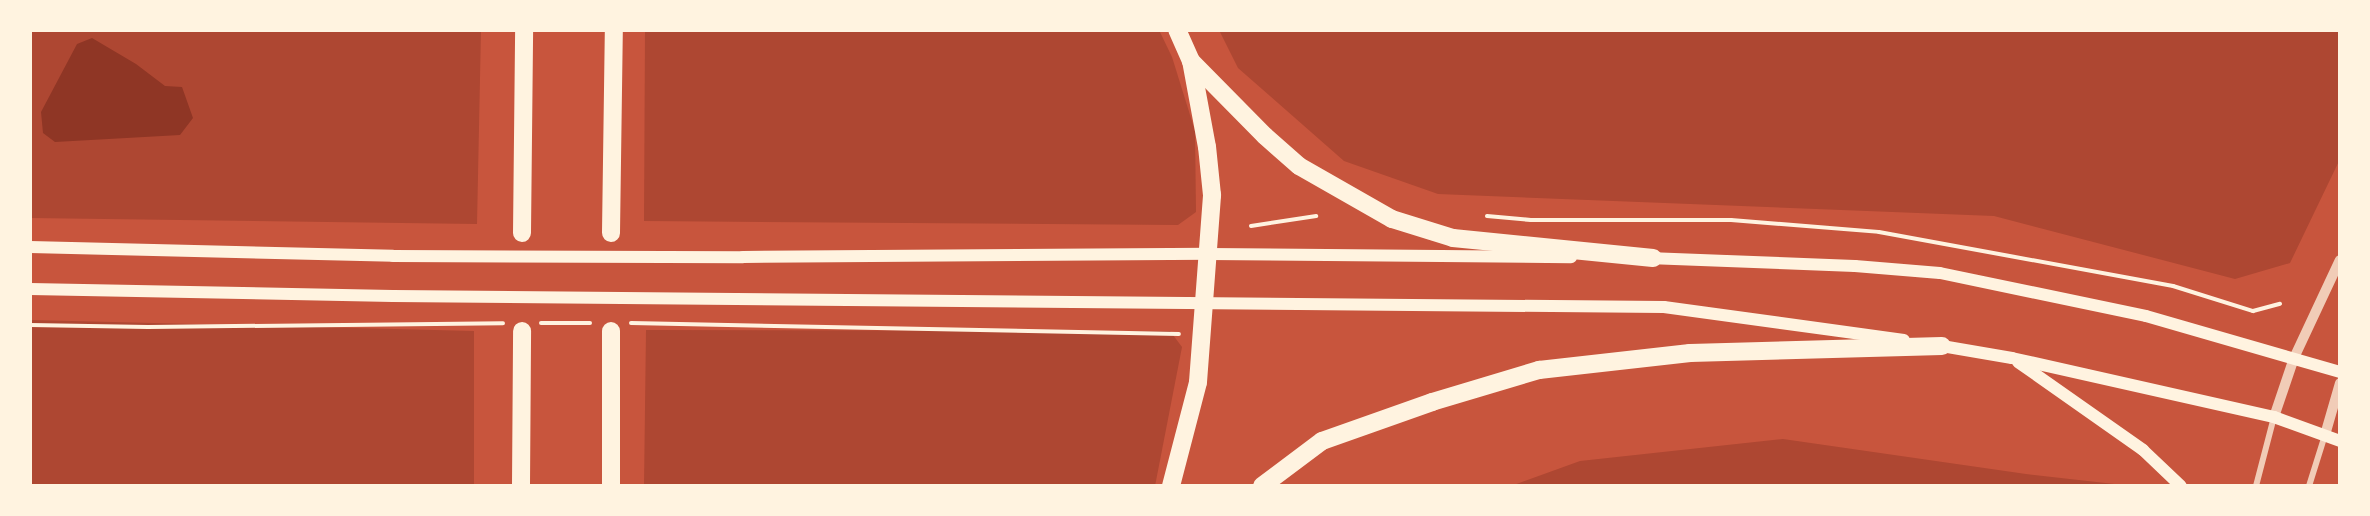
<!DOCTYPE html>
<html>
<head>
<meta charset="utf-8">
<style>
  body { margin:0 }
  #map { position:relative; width:2370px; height:516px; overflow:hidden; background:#c8553d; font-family:"Open Sans",sans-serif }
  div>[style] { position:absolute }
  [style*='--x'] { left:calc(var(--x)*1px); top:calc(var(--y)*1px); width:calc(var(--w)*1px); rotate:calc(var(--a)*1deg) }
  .green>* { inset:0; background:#ae4732 }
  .water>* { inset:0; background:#8f3625 }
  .path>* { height:4px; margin:-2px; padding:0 2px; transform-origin:2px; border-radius:2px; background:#fff3e0 }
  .minor>* { height:6px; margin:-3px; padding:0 3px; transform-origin:3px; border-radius:3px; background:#f1ccb7 }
  .tertiary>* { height:10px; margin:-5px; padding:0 5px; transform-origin:5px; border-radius:5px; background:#f1ccb7 }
  .secondary>* { height:12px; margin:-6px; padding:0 6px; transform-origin:6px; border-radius:6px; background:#fff3e0 }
  .motorway>* { height:18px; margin:-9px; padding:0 9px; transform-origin:9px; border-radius:9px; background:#fff3e0 }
  span { translate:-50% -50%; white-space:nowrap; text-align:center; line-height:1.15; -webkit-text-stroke:5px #fff3e0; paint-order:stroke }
  .frame { position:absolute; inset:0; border:32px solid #fff3e0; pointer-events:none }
</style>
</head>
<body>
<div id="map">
  <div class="green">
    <i style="clip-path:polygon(30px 30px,481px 30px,477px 224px,30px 218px)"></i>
    <i style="clip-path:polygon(645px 30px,1159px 30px,1172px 57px,1195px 131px,1196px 212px,1178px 225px,644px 221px)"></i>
    <i style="clip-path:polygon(1219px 30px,2340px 30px,2340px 159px,2290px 263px,2235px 279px,1994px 216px,1438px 194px,1344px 161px,1238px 68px)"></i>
    <i style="clip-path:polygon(30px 320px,474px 331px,474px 486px,30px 486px)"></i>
    <i style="clip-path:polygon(646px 330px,1170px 331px,1182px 347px,1155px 486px,644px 486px)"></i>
    <i style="clip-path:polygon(1783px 439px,2026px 474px,2132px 486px,1511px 486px,1580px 461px)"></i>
  </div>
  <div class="water">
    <i style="clip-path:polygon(92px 38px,136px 64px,165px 86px,182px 87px,193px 118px,180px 135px,55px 142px,43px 133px,41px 112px,77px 44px)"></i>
  </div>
  <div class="path">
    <i style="--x:1487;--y:216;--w:44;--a:5.2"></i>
    <i style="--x:1531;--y:220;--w:200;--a:0"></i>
    <i style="--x:1731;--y:220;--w:148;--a:4.6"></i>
    <i style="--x:1879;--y:232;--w:299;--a:10.4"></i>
    <i style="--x:2173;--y:286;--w:84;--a:17.4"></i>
    <i style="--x:2253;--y:311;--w:28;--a:-15"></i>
    <i style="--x:1251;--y:226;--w:66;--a:-8.7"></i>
    <i style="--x:541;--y:323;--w:49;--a:0"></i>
    <i style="--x:631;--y:323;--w:548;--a:1.15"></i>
    <i style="--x:30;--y:325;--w:118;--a:1"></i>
    <i style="--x:148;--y:327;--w:355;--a:-0.6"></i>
  </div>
  <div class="minor">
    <i style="--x:2256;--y:486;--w:71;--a:-75.4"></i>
    <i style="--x:2309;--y:486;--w:53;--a:-72.6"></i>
  </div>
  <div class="tertiary">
    <i style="--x:2274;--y:417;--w:62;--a:-71.3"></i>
    <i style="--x:2294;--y:358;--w:108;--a:-64.9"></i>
    <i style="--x:2325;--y:435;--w:54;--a:-73.9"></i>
  </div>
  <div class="secondary">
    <i style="--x:30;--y:247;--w:363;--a:1.4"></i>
    <i style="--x:393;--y:256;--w:350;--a:0.2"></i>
    <i style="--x:743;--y:257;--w:466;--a:-0.4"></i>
    <i style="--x:1209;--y:254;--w:362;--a:0.5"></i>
    <i style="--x:1648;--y:258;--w:207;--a:2.2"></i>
    <i style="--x:1855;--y:266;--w:85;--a:4.7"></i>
    <i style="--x:1940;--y:273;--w:210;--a:11.8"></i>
    <i style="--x:2146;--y:316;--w:202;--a:16.1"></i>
    <i style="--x:30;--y:289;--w:363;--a:1.1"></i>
    <i style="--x:393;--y:296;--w:1271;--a:0.5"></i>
    <i style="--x:1664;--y:307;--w:242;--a:7.8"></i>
    <i style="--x:1936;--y:345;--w:77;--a:9.7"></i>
    <i style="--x:2012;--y:358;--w:269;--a:12.7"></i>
    <i style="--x:2274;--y:417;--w:70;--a:20"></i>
    <i style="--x:2018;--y:362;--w:153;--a:35.1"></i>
    <i style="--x:2143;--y:450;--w:52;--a:43.5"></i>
  </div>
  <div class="motorway">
    <i style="--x:1191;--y:61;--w:105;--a:45.4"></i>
    <i style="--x:1265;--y:136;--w:45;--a:41.4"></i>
    <i style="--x:1299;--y:166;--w:107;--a:29.7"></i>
    <i style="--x:1392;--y:219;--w:64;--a:17.3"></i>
    <i style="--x:1453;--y:238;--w:201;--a:5.7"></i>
    <i style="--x:522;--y:233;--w:203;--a:-89.4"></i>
    <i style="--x:611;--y:233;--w:203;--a:-89.2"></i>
    <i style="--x:521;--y:486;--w:155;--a:-89.6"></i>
    <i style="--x:611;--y:486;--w:155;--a:-90"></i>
    <i style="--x:1171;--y:486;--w:107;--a:-75.4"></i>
    <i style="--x:1198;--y:382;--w:188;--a:-85.7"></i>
    <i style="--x:1212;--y:195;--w:48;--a:-95.9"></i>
    <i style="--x:1207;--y:147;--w:87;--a:-100.5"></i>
    <i style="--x:1191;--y:61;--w:34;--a:-114"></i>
    <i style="--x:1262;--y:486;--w:75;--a:-36.9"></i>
    <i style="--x:1322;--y:441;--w:117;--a:-19.5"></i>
    <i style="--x:1432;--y:402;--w:112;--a:-16.7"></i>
    <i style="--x:1539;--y:370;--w:152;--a:-6.4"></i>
    <i style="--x:1690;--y:353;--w:252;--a:-1.6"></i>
  </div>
  <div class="frame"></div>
</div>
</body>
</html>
